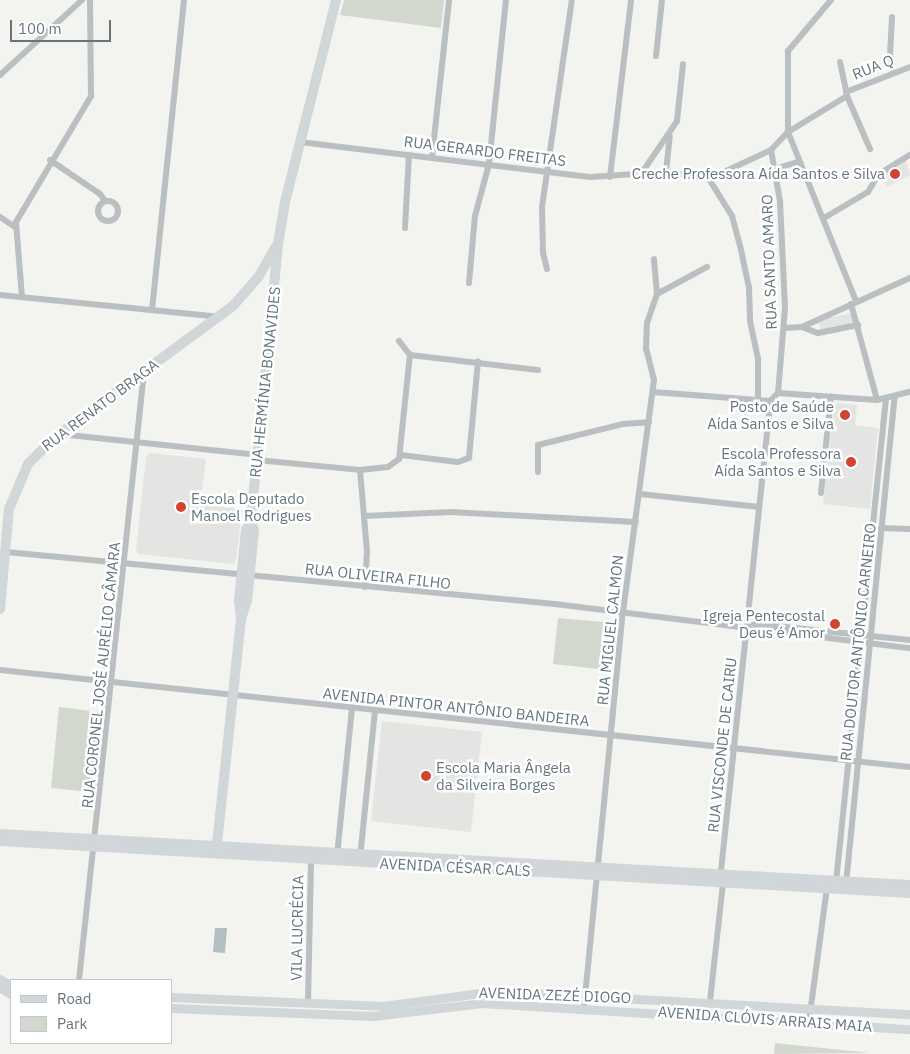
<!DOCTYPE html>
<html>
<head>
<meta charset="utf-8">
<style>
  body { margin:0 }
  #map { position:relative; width:910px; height:1054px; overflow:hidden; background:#f3f3f0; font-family:"IBM Plex Sans",sans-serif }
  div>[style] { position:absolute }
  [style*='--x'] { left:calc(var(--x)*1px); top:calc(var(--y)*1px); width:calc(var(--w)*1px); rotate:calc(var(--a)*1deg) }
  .built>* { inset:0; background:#e4e4e3 }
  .green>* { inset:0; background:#d3d8cf }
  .water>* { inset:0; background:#b3bfc1 }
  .street>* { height:6px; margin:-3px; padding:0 3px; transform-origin:3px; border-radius:3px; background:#babfc1 }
  .street>.ring { margin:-3px; padding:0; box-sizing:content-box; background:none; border:6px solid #babfc1; border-radius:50% }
  .secondary>* { height:9px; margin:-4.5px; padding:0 4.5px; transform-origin:4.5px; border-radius:4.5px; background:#d1d6d9 }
  .primary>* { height:10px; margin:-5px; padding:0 5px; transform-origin:5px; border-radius:5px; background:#d1d6d9 }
  .dots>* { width:14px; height:14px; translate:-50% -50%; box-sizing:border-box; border:2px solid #fff; border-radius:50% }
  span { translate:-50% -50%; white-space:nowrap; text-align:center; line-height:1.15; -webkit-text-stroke:5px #fff; paint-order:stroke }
  .street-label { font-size:15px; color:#65767e }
  .poi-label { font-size:15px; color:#65767e }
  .right { translate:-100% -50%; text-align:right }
  .left { translate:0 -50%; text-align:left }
  .legend { position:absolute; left:10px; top:979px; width:162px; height:65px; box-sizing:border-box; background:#fff; border:1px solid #c1c8cb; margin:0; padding:6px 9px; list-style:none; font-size:15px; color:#65767e }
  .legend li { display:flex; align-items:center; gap:10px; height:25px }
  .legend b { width:25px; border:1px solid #c1c8cb }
  .scale { position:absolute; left:10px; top:20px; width:101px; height:22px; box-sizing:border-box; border:2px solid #65767e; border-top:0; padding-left:6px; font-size:15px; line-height:18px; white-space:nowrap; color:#65767e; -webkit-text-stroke:4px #fff; paint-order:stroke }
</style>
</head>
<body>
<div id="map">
  <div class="built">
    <i style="clip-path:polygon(906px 160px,910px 175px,887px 187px,880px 173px)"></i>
    <i style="clip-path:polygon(853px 313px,856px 324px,821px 331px,818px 320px)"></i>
    <i style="clip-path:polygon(837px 403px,857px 405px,855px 425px,878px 428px,870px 509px,823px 504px,834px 406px)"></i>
    <i style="clip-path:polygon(150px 453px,206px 459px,200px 505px,242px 509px,236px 560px,233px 564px,139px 554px,136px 551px,146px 457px)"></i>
    <i style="clip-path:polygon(382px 721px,482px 732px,471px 832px,371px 821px)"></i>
  </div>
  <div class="green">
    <i style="clip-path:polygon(344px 0,444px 0,441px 28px,340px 15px)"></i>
    <i style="clip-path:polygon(558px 618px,614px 623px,608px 670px,553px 664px)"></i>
    <i style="clip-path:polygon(59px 707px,99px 712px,91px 792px,51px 788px)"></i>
    <i style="clip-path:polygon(775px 1043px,870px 1053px,774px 1054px)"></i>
  </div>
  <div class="water">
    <i style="clip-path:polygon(215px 928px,227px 928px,225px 953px,213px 952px)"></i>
  </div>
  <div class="street">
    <i style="--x:831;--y:0;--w:67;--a:130.1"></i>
    <i style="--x:788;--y:51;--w:81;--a:90"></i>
    <i style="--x:788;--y:132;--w:182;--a:68.1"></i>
    <i style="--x:892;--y:17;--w:37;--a:93"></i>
    <i style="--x:890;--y:54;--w:17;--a:80"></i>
    <i style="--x:656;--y:56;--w:56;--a:-83.9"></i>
    <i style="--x:840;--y:62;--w:35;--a:78"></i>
    <i style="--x:847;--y:96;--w:58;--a:66.5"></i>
    <i style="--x:0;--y:75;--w:111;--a:-42.4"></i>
    <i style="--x:846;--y:92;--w:69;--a:-21.3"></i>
    <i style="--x:300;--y:142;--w:292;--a:6.9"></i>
    <i style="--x:590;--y:177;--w:76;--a:-3.8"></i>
    <i style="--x:666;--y:172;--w:44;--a:9.2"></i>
    <i style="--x:709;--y:179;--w:68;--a:-25.1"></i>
    <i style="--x:771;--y:150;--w:25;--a:-47"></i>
    <i style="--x:788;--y:132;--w:69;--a:-31.4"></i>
    <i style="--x:432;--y:157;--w:158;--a:-83.8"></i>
    <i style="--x:50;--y:160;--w:60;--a:34.2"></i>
    <i style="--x:100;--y:194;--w:9;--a:54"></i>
    <i style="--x:775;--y:169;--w:24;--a:-17"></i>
    <i style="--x:666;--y:172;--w:36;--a:-84"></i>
    <i style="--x:641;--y:174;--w:64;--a:-55.8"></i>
    <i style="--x:677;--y:121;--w:57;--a:-84"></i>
    <i style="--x:610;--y:177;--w:178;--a:-83.2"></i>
    <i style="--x:709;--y:179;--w:44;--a:58.1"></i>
    <i style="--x:732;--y:216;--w:35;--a:75"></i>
    <i style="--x:741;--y:250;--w:40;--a:78"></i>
    <i style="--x:749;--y:289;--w:32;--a:88"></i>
    <i style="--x:750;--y:321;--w:38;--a:78"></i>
    <i style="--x:758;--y:358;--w:43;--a:90"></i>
    <i class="ring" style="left:98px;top:201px;width:14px;height:14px"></i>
    <i style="--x:0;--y:217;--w:18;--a:34"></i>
    <i style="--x:824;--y:218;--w:51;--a:-30.6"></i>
    <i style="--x:868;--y:192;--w:21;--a:-59"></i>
    <i style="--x:879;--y:174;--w:36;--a:-32"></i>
    <i style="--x:405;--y:228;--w:73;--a:-86.9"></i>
    <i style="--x:547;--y:269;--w:16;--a:-104"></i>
    <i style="--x:543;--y:253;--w:46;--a:-91.2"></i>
    <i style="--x:542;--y:207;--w:209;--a:-81.8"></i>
    <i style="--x:469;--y:283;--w:67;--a:-84.9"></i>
    <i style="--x:475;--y:216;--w:54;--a:-74.9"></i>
    <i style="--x:489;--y:164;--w:165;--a:-84.1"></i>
    <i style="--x:657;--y:294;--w:57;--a:-28.4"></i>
    <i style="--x:0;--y:295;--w:220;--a:5.7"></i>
    <i style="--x:22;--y:297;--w:75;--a:-94.6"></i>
    <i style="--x:16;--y:222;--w:147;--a:-59.2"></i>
    <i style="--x:91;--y:96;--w:96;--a:-90.6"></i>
    <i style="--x:851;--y:304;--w:99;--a:74.8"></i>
    <i style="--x:152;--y:310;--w:312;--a:-84.1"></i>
    <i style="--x:802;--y:327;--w:119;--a:-24.4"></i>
    <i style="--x:784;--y:328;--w:18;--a:-3"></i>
    <i style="--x:802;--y:327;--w:17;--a:21"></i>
    <i style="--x:818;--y:333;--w:41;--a:-11.3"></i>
    <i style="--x:410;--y:355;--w:129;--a:6.7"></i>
    <i style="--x:653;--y:392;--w:117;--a:4.4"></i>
    <i style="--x:778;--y:393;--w:99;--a:4"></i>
    <i style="--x:877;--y:400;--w:34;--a:-14"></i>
    <i style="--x:770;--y:401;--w:11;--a:-45"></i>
    <i style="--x:778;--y:393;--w:86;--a:-85.3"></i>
    <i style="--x:785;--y:307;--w:106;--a:-92.7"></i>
    <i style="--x:780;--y:201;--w:52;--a:-100"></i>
    <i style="--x:59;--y:434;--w:200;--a:6"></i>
    <i style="--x:401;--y:455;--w:57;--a:7"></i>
    <i style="--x:458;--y:462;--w:12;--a:-20"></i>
    <i style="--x:469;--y:458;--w:97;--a:-84.7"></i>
    <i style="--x:257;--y:460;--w:103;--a:5.5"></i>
    <i style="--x:360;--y:470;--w:28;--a:-6"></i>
    <i style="--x:388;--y:467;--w:14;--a:-36"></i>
    <i style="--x:399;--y:459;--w:105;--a:-84"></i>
    <i style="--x:410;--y:355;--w:18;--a:-128"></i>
    <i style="--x:360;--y:470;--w:81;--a:85.1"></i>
    <i style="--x:367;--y:551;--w:36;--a:93"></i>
    <i style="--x:538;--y:472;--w:27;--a:-90"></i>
    <i style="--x:538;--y:445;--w:88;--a:-13.9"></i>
    <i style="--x:623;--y:424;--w:26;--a:-4"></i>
    <i style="--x:821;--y:493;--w:97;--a:-84.1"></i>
    <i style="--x:640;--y:494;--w:120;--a:6.2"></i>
    <i style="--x:364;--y:516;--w:87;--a:-2.6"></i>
    <i style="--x:451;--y:512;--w:185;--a:3.1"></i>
    <i style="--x:881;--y:528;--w:29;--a:2"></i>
    <i style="--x:6;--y:552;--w:551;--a:5.41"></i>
    <i style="--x:555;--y:604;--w:358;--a:7.1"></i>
    <i style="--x:747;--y:627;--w:9;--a:-18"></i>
    <i style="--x:756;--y:624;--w:155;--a:5.9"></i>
    <i style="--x:0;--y:670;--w:915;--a:6.08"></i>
    <i style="--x:337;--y:856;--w:149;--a:-84.2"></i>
    <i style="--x:360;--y:858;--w:149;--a:-84.2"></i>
    <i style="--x:836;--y:882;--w:486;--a:-84.1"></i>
    <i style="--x:846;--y:884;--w:490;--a:-84.3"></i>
    <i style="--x:79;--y:980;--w:611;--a:-83.9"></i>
    <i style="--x:710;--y:1001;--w:119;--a:-83.7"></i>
    <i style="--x:723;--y:883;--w:12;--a:-99"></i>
    <i style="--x:721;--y:871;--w:473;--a:-84"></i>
    <i style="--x:308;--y:1004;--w:148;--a:-88.8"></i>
    <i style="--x:584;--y:1007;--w:397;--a:-84.4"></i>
    <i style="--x:623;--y:612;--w:234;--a:-82.4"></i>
    <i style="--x:654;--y:380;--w:32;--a:-104"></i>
    <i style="--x:646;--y:349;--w:26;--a:-88"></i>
    <i style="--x:647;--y:323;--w:31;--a:-71"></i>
    <i style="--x:657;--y:294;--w:35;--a:-95"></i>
    <i style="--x:809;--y:1021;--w:134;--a:-82.3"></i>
  </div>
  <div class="secondary">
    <i style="--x:0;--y:979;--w:13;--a:32"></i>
    <i style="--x:0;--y:988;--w:13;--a:29"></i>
    <i style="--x:171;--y:997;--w:212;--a:2.4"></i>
    <i style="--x:383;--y:1006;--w:113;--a:-7.6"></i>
    <i style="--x:495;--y:991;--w:416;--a:3.2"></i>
    <i style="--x:171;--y:1008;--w:202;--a:2.3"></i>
    <i style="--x:373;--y:1016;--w:110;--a:-6.8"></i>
    <i style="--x:482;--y:1003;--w:429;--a:3.5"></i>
  </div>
  <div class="primary">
    <i style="--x:0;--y:609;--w:100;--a:-84.9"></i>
    <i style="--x:9;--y:509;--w:49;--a:-67.1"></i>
    <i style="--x:28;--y:464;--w:38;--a:-45"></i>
    <i style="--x:55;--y:437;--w:221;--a:-36.4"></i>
    <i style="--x:233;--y:306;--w:40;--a:-49"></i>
    <i style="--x:259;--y:276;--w:34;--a:-60"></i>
    <i style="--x:241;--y:619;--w:19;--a:-72"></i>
    <i style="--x:247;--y:601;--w:70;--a:-84.3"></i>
    <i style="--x:254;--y:531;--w:11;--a:-105"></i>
    <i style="--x:251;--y:520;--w:277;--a:-84.4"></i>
    <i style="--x:278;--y:244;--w:43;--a:-80.5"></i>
    <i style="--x:285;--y:202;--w:208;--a:-75.8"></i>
    <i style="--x:0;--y:834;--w:911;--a:3.21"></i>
    <i style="--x:0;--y:841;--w:911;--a:3.27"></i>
    <i style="--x:216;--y:853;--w:235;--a:-83.9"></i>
    <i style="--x:241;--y:619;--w:18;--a:-96"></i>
    <i style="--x:239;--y:601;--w:71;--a:-84.4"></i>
    <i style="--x:246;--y:530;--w:11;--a:-63"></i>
  </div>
  <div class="dots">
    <i style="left:895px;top:174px;background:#d14332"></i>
    <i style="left:845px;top:415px;background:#d14332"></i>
    <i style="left:851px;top:462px;background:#d14332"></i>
    <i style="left:181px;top:507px;background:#d14332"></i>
    <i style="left:835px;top:624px;background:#d14332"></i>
    <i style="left:426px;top:776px;background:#d14332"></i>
  </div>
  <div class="street-label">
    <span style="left:873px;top:67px;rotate:-22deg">RUA Q</span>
    <span style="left:485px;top:151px;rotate:7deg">RUA GERARDO FREITAS</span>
    <span style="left:769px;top:262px;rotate:-92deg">RUA SANTO AMARO</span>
    <span style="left:265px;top:382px;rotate:-84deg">RUA HERMÍNIA BONAVIDES</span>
    <span style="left:100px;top:405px;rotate:-37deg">RUA RENATO BRAGA</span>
    <span style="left:378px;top:576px;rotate:6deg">RUA OLIVEIRA FILHO</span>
    <span style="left:610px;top:630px;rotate:-84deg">RUA MIGUEL CALMON</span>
    <span style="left:858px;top:642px;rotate:-84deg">RUA DOUTOR ANTÔNIO CARNEIRO</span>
    <span style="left:101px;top:675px;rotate:-84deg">RUA CORONEL JOSÉ AURÉLIO CÂMARA</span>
    <span style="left:456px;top:707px;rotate:6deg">AVENIDA PINTOR ANTÔNIO BANDEIRA</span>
    <span style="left:722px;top:745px;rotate:-84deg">RUA VISCONDE DE CAIRU</span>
    <span style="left:455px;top:867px;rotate:3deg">AVENIDA CÉSAR CALS</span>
    <span style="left:297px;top:928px;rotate:-89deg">VILA LUCRÉCIA</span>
    <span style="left:555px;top:995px;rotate:2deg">AVENIDA ZEZÉ DIOGO</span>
    <span style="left:765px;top:1019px;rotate:4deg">AVENIDA CLÓVIS ARRAIS MAIA</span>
  </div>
  <div class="poi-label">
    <span class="right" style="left:885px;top:174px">Creche Professora Aída Santos e Silva</span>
    <span class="right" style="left:834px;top:415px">Posto de Saúde<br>Aída Santos e Silva</span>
    <span class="right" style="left:841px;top:462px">Escola Professora<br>Aída Santos e Silva</span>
    <span class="left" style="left:191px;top:507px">Escola Deputado<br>Manoel Rodrigues</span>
    <span class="right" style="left:825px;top:624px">Igreja Pentecostal<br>Deus é Amor</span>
    <span class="left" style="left:436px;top:776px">Escola Maria Ângela<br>da Silveira Borges</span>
  </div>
  <ul class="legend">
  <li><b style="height:6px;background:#d1d6d9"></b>Road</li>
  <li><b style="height:14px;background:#d3d8cf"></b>Park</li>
  </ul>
  <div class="scale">100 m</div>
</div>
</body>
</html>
